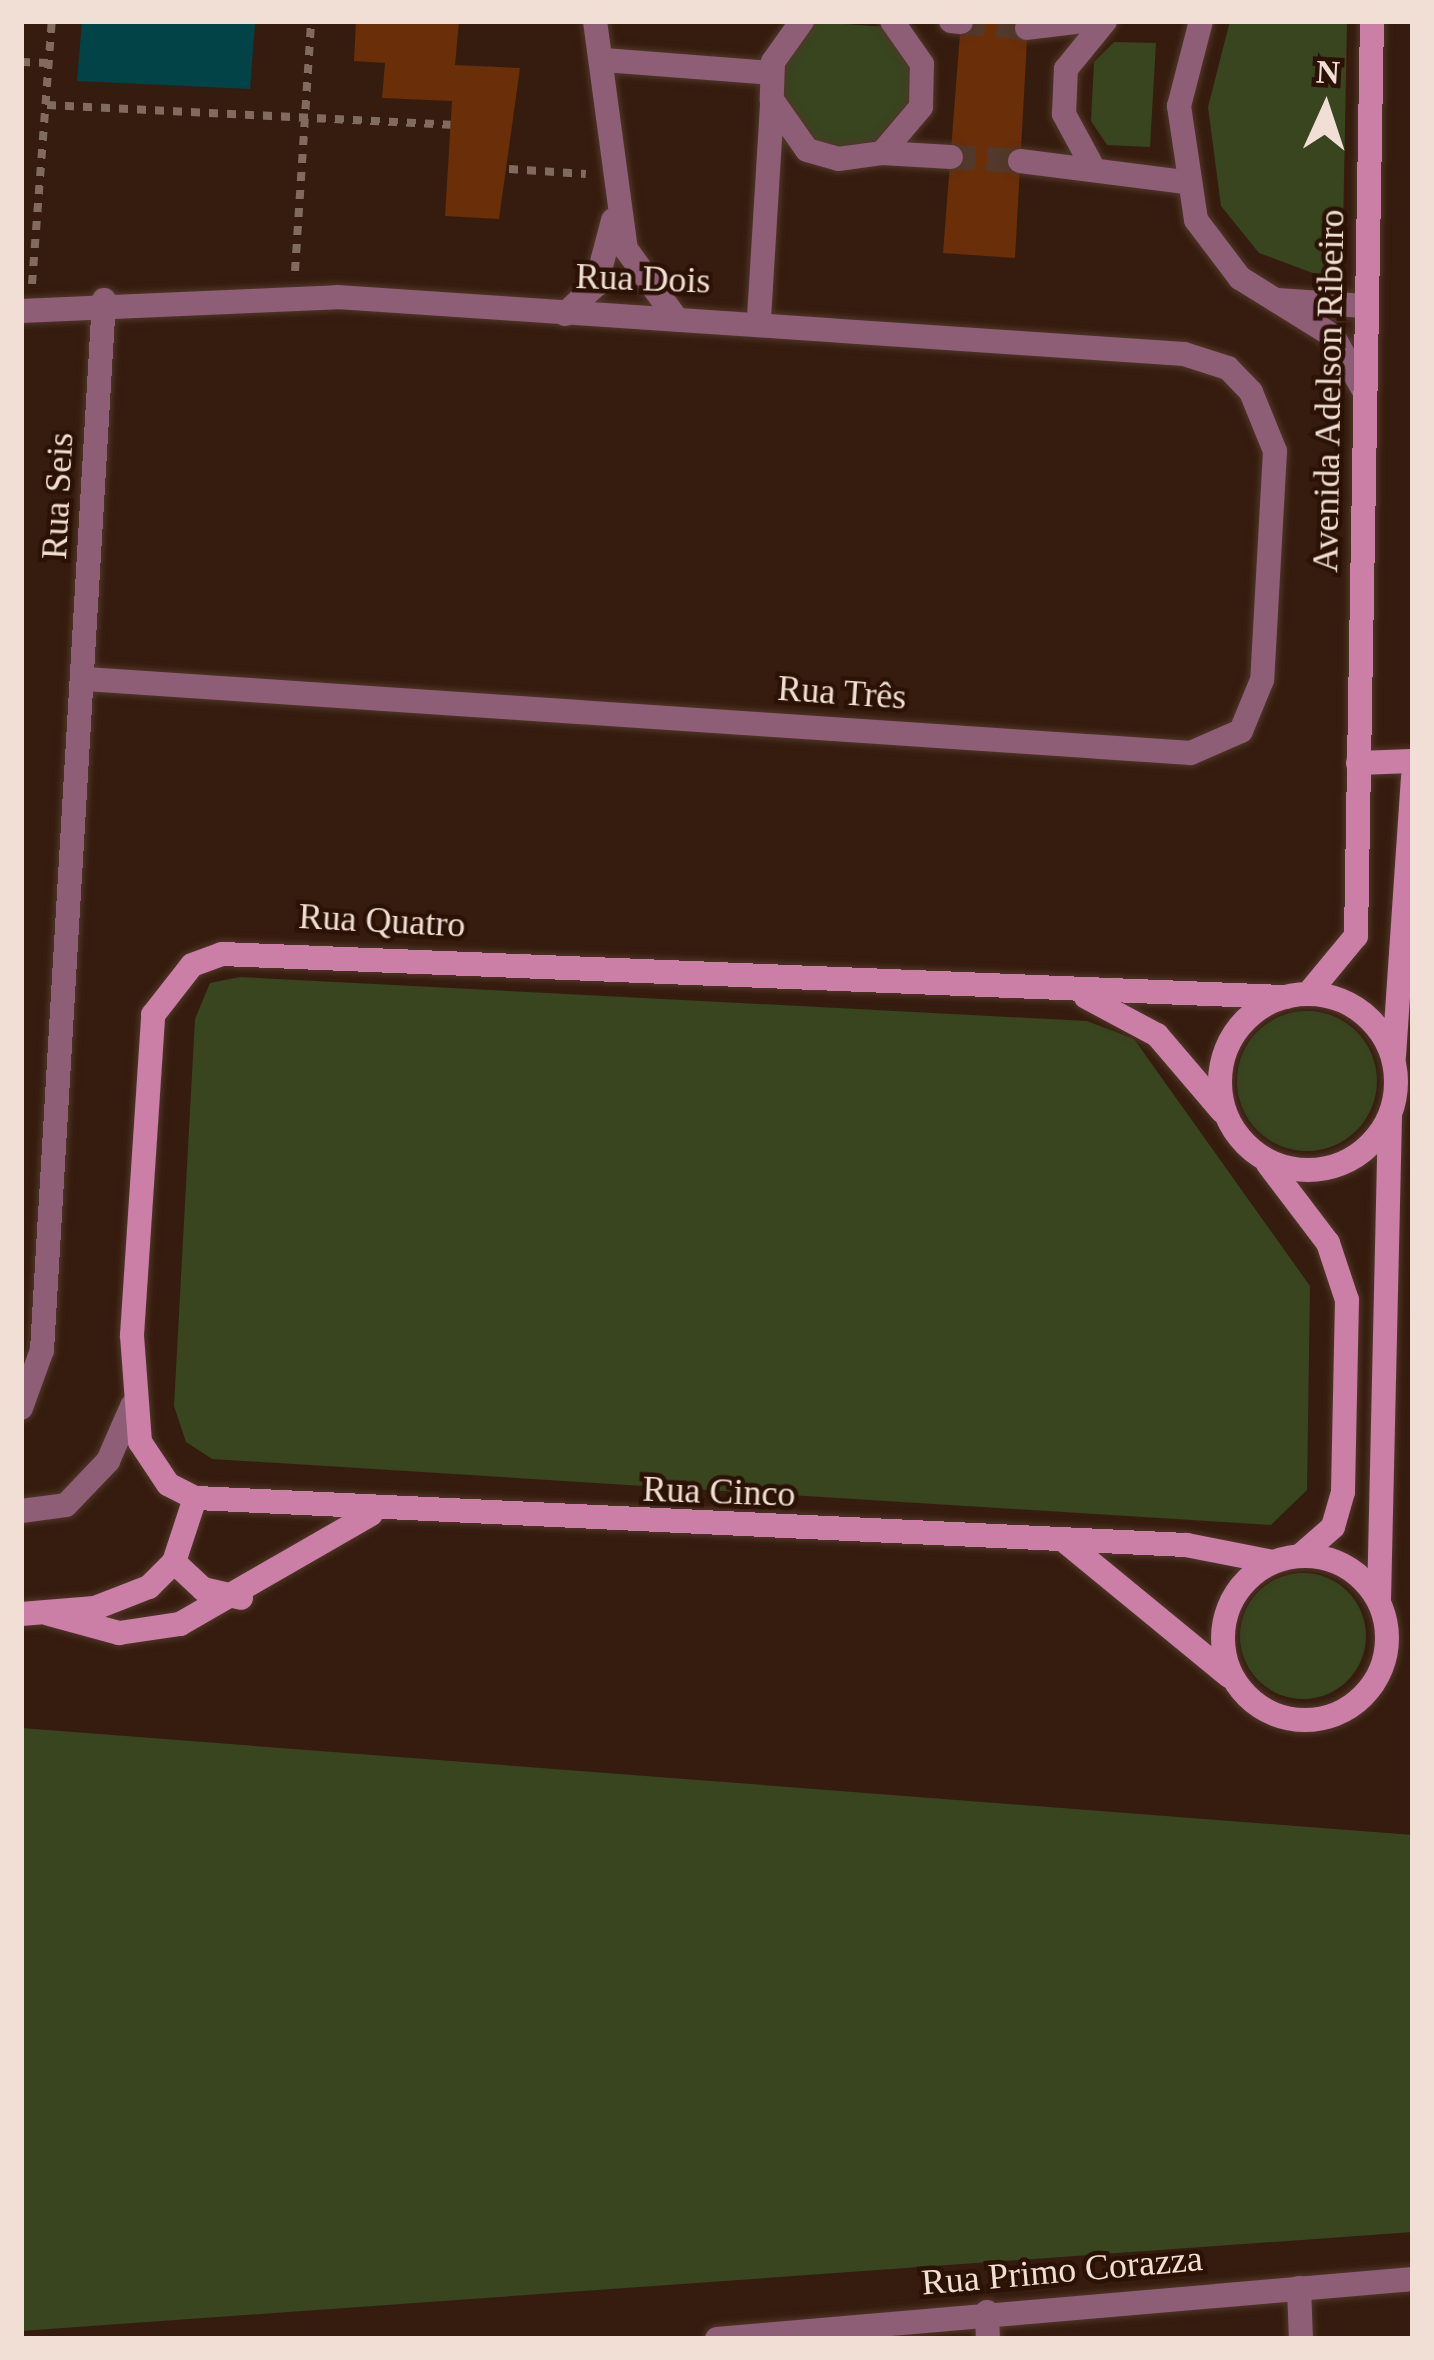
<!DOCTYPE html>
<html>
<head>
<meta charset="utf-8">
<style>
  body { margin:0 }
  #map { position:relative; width:1434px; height:2360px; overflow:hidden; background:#361c0e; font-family:"Times New Roman",serif }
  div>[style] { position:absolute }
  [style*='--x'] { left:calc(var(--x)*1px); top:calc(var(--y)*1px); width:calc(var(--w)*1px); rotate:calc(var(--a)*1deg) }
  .green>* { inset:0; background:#38451f }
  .round { border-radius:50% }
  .water>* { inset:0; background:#024347 }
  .building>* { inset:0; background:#6a2e08 }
  .street-tunnel>* { height:24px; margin-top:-12px; transform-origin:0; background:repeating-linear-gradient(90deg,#52392c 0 24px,transparent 0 36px) }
  .path>* { height:8px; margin-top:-4px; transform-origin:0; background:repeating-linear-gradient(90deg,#816b5f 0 9px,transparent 0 18px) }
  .roads { filter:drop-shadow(0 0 3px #50372a) drop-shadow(0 0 3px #50372a) }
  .lane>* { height:24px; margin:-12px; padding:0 12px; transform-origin:12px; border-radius:12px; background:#8e5e76 }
  .street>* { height:24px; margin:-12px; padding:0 12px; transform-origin:12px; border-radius:12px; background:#8e5e76 }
  .secondary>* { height:24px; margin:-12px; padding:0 12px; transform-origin:12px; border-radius:12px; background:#cb7ea6 }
  .secondary>.ring { margin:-12px; padding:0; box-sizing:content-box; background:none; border:24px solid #cb7ea6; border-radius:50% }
  span { translate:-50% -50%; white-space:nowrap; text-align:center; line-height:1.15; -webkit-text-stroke:9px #2b1205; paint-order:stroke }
  .street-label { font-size:36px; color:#f1dfd6 }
  .frame { position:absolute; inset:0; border:24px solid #f1dfd6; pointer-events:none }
  .north { position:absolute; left:1266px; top:48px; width:120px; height:120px; -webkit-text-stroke:9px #2b1205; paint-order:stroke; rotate:3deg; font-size:33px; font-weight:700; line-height:48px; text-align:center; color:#f1dfd6 }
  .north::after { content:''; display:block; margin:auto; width:42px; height:54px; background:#f1dfd6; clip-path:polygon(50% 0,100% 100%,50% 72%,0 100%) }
</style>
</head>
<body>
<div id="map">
  <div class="green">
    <i style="clip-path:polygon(802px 21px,901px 28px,921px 107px,856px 159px,789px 133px,773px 62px)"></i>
    <i style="clip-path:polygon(1230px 21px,1347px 21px,1342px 284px,1259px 253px,1221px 206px,1208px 107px)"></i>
    <i style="clip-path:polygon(1114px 42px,1156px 43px,1150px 147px,1107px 145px,1091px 121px,1094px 62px)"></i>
    <i style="clip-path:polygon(240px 977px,1087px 1021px,1134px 1039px,1310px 1286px,1307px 1490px,1271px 1525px,212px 1459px,186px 1442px,174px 1406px,195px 1019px,210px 983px)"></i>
    <i class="round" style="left:1237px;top:1011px;width:140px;height:140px"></i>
    <i class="round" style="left:1240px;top:1573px;width:126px;height:126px"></i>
    <i style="clip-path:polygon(21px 1728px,1413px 1835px,1413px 2232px,21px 2331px)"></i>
  </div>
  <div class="water">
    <i style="clip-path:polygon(82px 21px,255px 24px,250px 89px,77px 81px)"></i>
  </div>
  <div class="building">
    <i style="clip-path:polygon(356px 21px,459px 22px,455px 65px,520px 68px,499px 219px,445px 216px,452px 101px,382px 98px,385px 63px,354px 61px)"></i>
    <i style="clip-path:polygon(961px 21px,1028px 21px,1015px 258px,943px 253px)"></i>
  </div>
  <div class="street-tunnel">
    <i style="--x:961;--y:22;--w:66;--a:5.2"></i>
    <i style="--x:951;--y:157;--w:69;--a:3.3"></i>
  </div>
  <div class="path">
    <i style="--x:21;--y:62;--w:28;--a:2"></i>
    <i style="--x:47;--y:105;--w:404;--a:2.8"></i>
    <i style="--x:509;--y:169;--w:77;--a:3.7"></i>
    <i style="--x:295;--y:271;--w:251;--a:-86.3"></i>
    <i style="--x:32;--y:284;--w:264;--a:-85.7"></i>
  </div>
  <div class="roads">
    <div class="lane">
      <i style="--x:21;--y:1511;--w:45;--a:-7.6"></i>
      <i style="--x:66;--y:1505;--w:61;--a:-46.3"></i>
      <i style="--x:108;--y:1461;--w:60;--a:-66.4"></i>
    </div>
    <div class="street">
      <i style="--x:595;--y:21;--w:230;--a:82.3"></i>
      <i style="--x:626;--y:249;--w:84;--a:54.2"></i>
      <i style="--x:802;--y:21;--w:50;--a:125.3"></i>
      <i style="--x:773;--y:62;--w:38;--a:92"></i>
      <i style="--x:772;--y:100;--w:61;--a:55"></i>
      <i style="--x:807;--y:150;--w:32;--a:16"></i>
      <i style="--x:838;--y:159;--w:44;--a:-7.8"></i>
      <i style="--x:882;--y:153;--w:60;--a:-49.7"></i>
      <i style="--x:921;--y:107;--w:43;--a:-88.7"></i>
      <i style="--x:922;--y:64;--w:52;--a:-124.9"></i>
      <i style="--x:951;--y:21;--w:10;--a:6"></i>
      <i style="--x:1201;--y:21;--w:88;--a:104.5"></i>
      <i style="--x:1179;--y:106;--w:115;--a:81.5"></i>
      <i style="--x:1196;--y:220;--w:73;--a:52.8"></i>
      <i style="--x:1240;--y:278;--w:110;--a:31.9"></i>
      <i style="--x:1333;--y:336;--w:61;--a:60.5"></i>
      <i style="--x:1027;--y:28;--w:57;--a:-7"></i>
      <i style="--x:603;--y:60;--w:169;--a:4.4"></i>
      <i style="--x:882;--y:153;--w:69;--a:3.3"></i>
      <i style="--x:1020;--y:161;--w:165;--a:7.3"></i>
      <i style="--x:1091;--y:164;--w:57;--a:-118.4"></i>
      <i style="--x:1064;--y:114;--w:45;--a:-87.5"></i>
      <i style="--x:1066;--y:69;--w:62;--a:-50.9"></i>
      <i style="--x:1277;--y:300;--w:88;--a:3.9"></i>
      <i style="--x:21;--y:311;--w:316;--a:-2.5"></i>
      <i style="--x:337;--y:297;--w:849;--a:3.85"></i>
      <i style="--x:1184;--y:354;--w:46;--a:17.7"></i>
      <i style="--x:1228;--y:368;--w:33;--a:46"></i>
      <i style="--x:1251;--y:392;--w:64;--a:67.9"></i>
      <i style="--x:1275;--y:451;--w:229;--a:93.2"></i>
      <i style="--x:1262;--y:680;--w:55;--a:112.4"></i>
      <i style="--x:1241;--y:731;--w:55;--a:156.3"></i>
      <i style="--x:1191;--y:753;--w:1108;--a:-176.17"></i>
      <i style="--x:565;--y:314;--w:42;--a:-43.1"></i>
      <i style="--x:596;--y:285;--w:67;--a:-75.3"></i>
      <i style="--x:759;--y:318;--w:213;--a:-86.5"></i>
      <i style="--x:21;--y:1408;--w:62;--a:-70.1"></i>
      <i style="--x:42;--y:1350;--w:1052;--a:-86.62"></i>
      <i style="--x:1299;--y:2288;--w:51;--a:87.8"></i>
      <i style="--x:987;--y:2312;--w:27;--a:88"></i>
      <i style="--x:717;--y:2339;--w:699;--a:-4.93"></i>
    </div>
    <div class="secondary">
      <i style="--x:1358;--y:763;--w:55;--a:-2.1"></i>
      <i class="ring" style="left:1220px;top:994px;width:152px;height:152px"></i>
      <i style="--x:1308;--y:994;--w:75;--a:-50.4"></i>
      <i style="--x:1356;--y:936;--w:915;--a:-89"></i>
      <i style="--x:1086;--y:997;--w:81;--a:28.2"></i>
      <i style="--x:1157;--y:1035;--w:100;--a:49.5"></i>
      <i style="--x:1394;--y:1056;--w:280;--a:-86.1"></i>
      <i style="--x:1268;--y:1164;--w:99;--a:52.8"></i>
      <i style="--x:1328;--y:1243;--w:60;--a:71.6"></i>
      <i style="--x:1347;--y:1300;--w:192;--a:91.2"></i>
      <i style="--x:1343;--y:1492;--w:36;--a:106"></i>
      <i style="--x:1333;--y:1527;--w:43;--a:138.8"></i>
      <i style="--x:1067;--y:1543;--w:210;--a:39.4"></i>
      <i class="ring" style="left:1223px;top:1556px;width:140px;height:140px"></i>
      <i style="--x:174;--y:1562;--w:40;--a:43"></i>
      <i style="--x:203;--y:1589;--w:39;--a:13"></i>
      <i style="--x:1273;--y:1562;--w:89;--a:-168.9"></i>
      <i style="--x:1186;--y:1545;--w:992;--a:-177.28"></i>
      <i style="--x:195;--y:1498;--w:30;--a:-153"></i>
      <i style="--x:168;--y:1484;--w:50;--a:-123.7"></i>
      <i style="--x:140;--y:1442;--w:107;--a:-94.3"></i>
      <i style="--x:132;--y:1335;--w:321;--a:-86.2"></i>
      <i style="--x:153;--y:1015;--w:63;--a:-52"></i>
      <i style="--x:192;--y:965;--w:32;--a:-20"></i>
      <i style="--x:222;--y:954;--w:1064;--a:2.32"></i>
      <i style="--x:1379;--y:1600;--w:484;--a:-88.7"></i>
      <i style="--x:21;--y:1614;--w:74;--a:-4.6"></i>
      <i style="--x:95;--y:1608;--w:58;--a:-21.3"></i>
      <i style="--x:149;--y:1587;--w:35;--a:-45"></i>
      <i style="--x:174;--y:1562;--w:67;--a:-71.8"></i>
      <i style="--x:49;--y:1614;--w:73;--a:15.2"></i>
      <i style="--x:119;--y:1633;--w:62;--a:-8.4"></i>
      <i style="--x:180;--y:1624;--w:220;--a:-29.9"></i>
    </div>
  </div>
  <div class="street-label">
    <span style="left:643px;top:279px;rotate:2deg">Rua Dois</span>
    <span style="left:1329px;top:391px;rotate:-89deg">Avenida Adelson Ribeiro</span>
    <span style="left:58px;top:496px;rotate:-87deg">Rua Seis</span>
    <span style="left:842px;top:693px;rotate:4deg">Rua Três</span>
    <span style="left:382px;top:921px;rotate:3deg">Rua Quatro</span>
    <span style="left:719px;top:1492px;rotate:2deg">Rua Cinco</span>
    <span style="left:1062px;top:2271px;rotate:-5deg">Rua Primo Corazza</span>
  </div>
  <div class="frame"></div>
  <div class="north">N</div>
</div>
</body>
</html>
